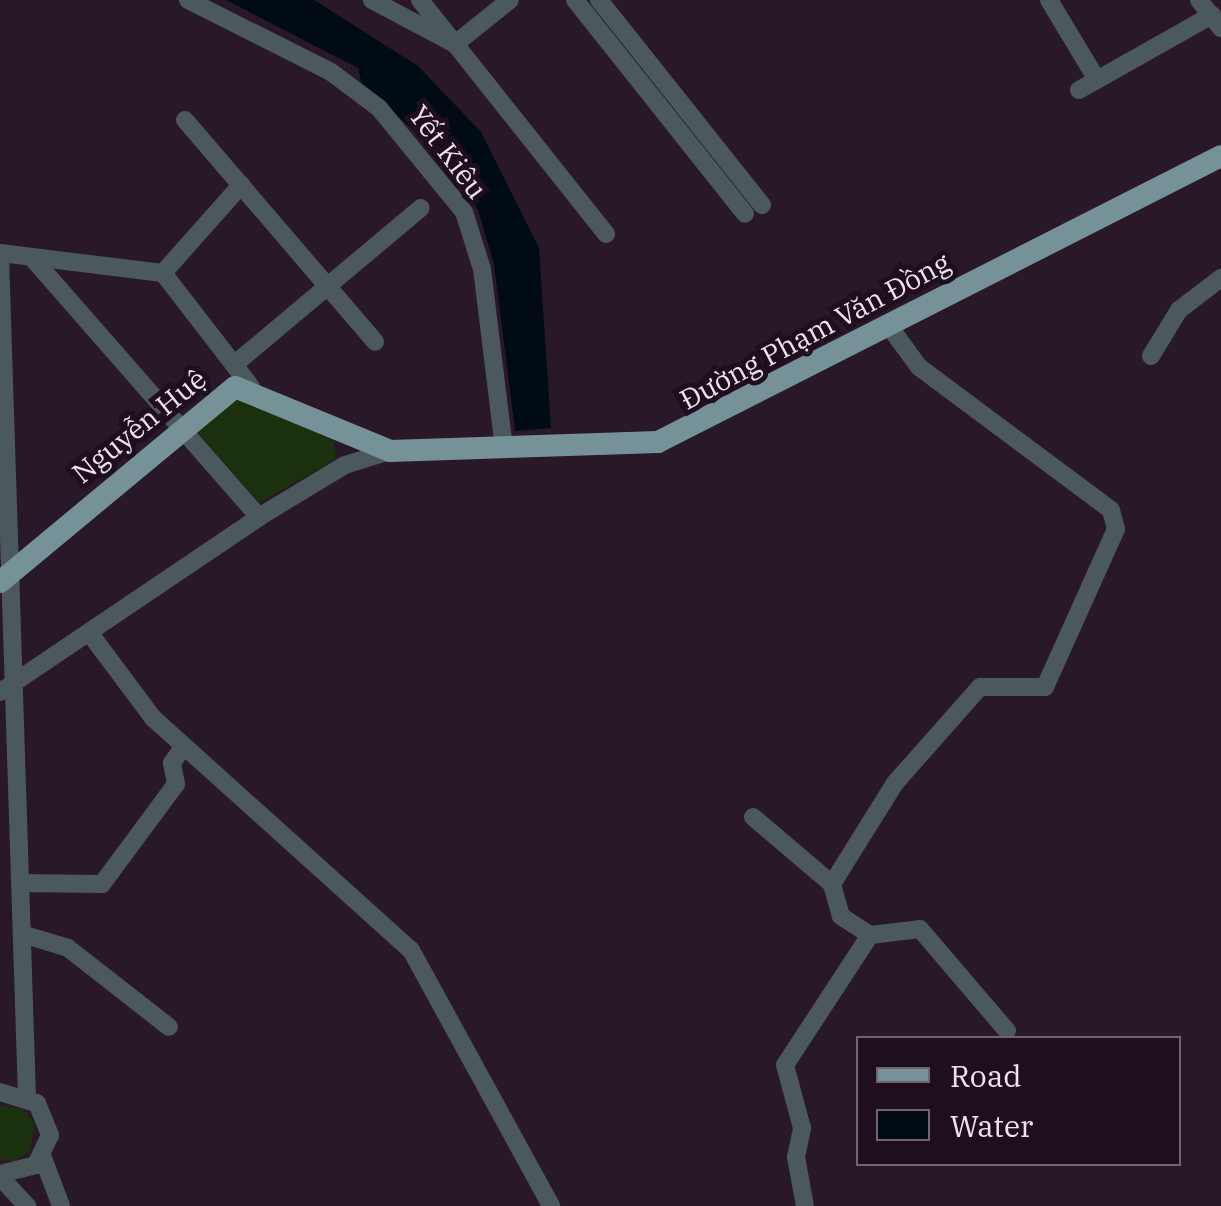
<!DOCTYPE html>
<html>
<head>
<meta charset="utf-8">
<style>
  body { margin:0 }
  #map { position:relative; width:1221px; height:1206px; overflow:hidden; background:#291828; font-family:"IBM Plex Serif",serif }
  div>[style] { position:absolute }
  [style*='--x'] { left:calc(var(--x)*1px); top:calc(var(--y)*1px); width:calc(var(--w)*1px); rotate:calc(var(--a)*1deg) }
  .green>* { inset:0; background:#1b310d }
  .water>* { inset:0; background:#000b13 }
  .minor>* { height:18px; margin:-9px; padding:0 9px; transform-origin:9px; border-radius:9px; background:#4b585c }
  .major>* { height:22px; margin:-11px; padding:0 11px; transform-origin:11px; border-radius:11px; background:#769299 }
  span { translate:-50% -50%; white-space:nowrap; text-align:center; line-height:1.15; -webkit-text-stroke:10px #1f0f1e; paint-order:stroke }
  .street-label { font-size:28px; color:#eee2ed }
  .legend { position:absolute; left:856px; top:1036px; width:325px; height:130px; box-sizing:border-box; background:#1f0f1e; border:2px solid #726371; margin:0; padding:12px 18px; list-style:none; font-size:30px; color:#eee2ed }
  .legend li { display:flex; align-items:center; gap:20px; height:50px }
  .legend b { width:50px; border:2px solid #726371 }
</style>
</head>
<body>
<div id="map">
  <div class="green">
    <i style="clip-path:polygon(238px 399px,333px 437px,336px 459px,259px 503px,196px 430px)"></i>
    <i style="clip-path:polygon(0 1105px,23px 1109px,35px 1123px,30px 1150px,15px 1161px,0 1160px)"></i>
  </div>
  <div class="water">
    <i style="clip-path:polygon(226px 0,314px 0,418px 66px,481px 132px,539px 248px,551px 428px,515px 431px,494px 264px,478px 210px,443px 156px,362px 85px,358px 68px)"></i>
  </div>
  <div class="minor">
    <i style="--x:188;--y:0;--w:160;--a:26.7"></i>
    <i style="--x:331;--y:72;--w:60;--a:36.9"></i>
    <i style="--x:379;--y:108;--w:134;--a:50.7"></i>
    <i style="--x:464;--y:212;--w:60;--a:72.5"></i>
    <i style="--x:482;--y:269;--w:180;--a:83"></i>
    <i style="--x:372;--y:0;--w:94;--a:27.9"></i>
    <i style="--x:455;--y:44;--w:70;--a:-38.7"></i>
    <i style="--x:420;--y:0;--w:299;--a:51.5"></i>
    <i style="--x:575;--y:0;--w:273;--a:51.5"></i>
    <i style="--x:599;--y:0;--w:262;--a:51.5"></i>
    <i style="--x:1049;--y:0;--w:93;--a:59"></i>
    <i style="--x:1199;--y:0;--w:36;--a:52"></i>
    <i style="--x:1079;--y:90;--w:153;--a:-29.4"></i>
    <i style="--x:185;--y:120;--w:292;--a:49.4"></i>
    <i style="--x:0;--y:253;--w:164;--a:7"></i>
    <i style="--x:163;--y:273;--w:144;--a:52.3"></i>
    <i style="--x:0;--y:257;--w:839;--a:88.16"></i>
    <i style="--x:34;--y:260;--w:342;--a:48.8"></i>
    <i style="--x:163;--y:273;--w:118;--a:-48.4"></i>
    <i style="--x:1151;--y:356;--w:54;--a:-58.7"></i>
    <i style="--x:1179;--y:310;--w:53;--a:-37.3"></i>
    <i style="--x:236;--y:363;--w:241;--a:-40"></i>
    <i style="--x:91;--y:635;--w:104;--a:53.2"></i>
    <i style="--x:153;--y:718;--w:347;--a:42"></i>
    <i style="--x:411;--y:950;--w:292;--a:61.3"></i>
    <i style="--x:0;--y:692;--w:313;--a:-34"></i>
    <i style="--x:259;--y:517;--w:100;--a:-31.2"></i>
    <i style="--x:345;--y:465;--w:47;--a:-17.3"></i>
    <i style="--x:753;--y:817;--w:104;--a:40.3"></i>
    <i style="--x:20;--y:883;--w:82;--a:0.7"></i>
    <i style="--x:102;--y:884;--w:124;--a:-53.5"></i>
    <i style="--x:176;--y:784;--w:21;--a:-101"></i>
    <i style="--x:172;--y:763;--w:19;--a:-55"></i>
    <i style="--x:22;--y:934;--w:48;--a:16.9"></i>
    <i style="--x:68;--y:948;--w:128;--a:38"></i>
    <i style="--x:870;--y:935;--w:50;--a:-6.8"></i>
    <i style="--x:920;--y:929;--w:134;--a:49.5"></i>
    <i style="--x:0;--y:1092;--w:39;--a:17"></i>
    <i style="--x:37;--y:1103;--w:35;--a:68"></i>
    <i style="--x:50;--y:1135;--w:33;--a:115"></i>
    <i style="--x:36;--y:1165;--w:37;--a:166"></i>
    <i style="--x:43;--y:1158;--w:51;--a:69.4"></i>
    <i style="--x:0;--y:1177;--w:40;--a:47"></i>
    <i style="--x:805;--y:1206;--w:50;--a:-100.4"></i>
    <i style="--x:796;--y:1157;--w:30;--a:-78"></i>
    <i style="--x:802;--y:1128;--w:65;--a:-105.1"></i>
    <i style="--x:785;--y:1065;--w:155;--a:-56.8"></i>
    <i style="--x:870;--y:935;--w:35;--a:-147"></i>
    <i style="--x:841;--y:916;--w:33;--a:-106"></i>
    <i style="--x:832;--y:884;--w:119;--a:-58"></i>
    <i style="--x:895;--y:783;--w:128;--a:-48.5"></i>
    <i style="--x:980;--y:687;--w:65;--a:0"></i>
    <i style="--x:1045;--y:687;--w:173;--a:-65.8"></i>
    <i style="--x:1116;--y:529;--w:20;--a:-105"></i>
    <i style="--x:1111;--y:510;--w:239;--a:-143.3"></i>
    <i style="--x:919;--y:367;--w:51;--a:-126.2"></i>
  </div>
  <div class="major">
    <i style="--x:0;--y:582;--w:305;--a:-39.7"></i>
    <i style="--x:235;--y:387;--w:168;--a:22.4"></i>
    <i style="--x:390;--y:451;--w:268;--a:-1.9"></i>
    <i style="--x:658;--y:442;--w:631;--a:-26.93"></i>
  </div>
  <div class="street-label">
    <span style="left:448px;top:152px;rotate:53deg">Yết Kiêu</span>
    <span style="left:815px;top:331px;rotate:-28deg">Đường Phạm Văn Đồng</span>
    <span style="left:139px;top:426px;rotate:-39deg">Nguyễn Huệ</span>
  </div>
  <ul class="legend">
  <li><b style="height:12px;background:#769299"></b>Road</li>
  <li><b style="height:28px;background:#000b13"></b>Water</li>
  </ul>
</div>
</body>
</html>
